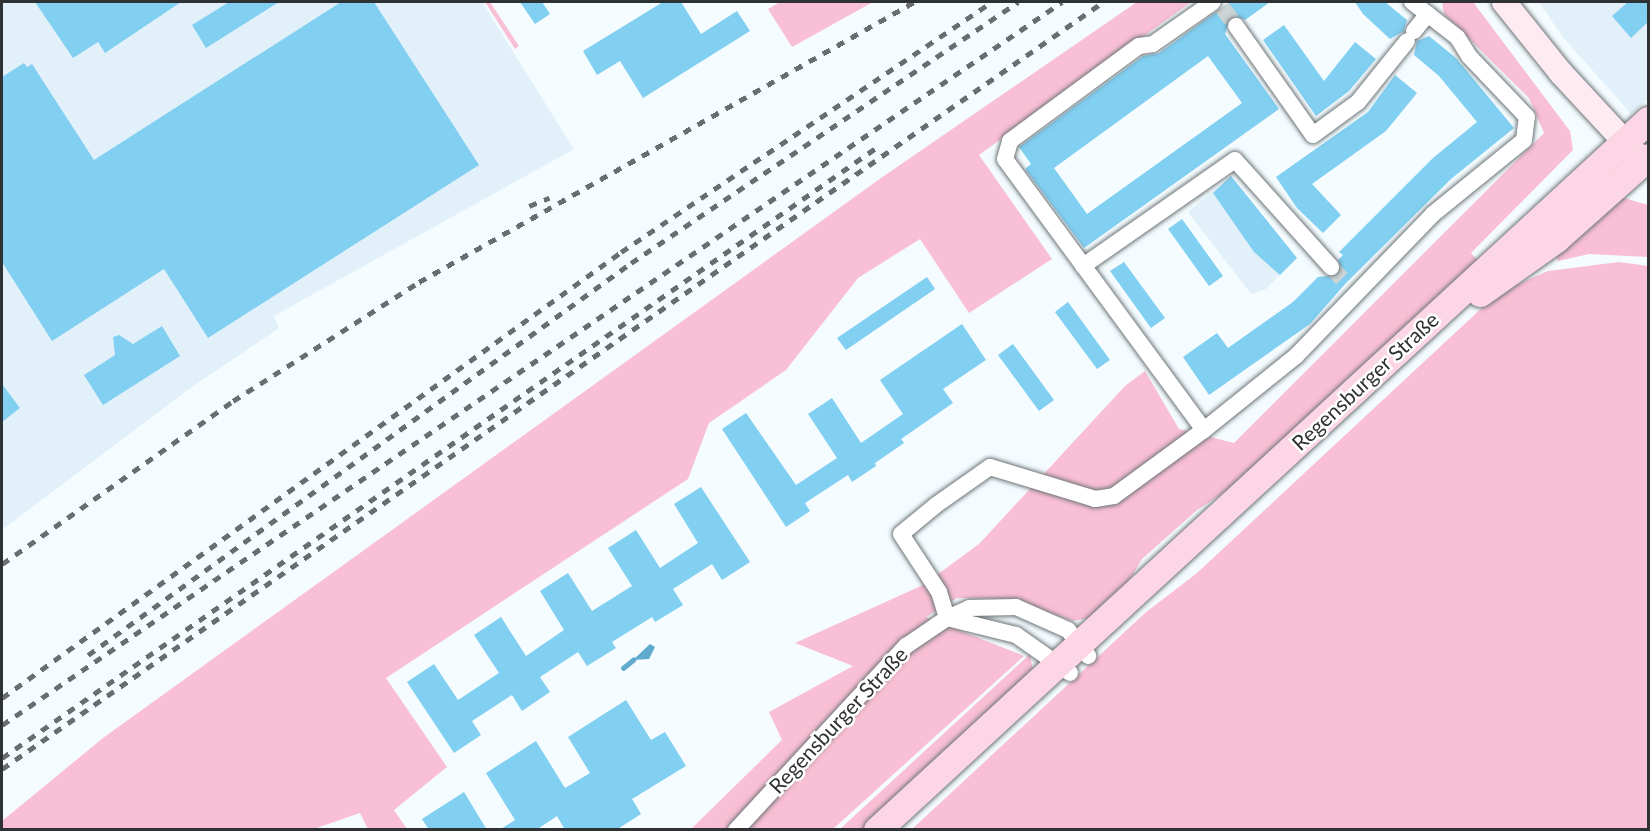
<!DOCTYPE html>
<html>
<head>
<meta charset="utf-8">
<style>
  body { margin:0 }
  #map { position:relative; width:1650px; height:831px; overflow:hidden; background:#f4fcff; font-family:Lato,sans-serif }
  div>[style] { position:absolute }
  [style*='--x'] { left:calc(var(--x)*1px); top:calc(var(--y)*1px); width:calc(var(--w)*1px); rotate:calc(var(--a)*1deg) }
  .built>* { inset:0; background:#e2f1f9 }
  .green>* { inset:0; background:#f9bfd4 }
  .water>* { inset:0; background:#5eabcd }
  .stream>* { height:4.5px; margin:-2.25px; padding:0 2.25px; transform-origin:2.25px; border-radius:2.25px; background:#5eabcd }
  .building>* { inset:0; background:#81cff1 }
  .street-tunnel>* { height:16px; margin-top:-8px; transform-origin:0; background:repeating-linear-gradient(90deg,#cdd4d6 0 16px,transparent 0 24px) }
  .roads { filter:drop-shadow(0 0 2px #6e7578) drop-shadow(0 0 2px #6e7578) }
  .street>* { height:16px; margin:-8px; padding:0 8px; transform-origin:8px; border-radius:8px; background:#fff }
  .secondary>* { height:24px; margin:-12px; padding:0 12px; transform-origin:12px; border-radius:12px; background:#feebf2 }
  .primary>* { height:27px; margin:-13.5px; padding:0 13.5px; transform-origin:13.5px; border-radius:13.5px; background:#fcd6e4 }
  .rail>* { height:4.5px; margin-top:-2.25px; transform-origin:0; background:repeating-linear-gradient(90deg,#696d70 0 8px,transparent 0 16px) }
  span { translate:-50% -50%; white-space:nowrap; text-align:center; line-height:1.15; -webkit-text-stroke:5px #fff; paint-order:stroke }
  .street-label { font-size:21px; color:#2f3234 }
  .frame { position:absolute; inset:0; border:3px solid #2f3234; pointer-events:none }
</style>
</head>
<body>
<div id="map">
  <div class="built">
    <i style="clip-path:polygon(2px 2px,482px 2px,574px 149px,274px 316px,279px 328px,189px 389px,2px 530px)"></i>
    <i style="clip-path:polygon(1539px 2px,1648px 2px,1648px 99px,1631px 114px,1562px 36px)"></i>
    <i style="clip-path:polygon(1231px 176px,1297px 258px,1266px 289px,1251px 294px,1188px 212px)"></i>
  </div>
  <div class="green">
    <i style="clip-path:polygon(485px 2px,490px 2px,519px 46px,515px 49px)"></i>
    <i style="clip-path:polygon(780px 2px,873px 2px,792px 47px,768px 9px)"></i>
    <i style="clip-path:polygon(1137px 2px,1191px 2px,979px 155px,1052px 259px,969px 313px,920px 239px,858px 278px,786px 370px,709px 423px,688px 479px,386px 678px,447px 767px,394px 810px,407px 829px,368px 829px,360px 813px,311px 830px,2px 830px,2px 821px,103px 738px,881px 178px)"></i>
    <i style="clip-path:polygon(1442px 2px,1473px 2px,1570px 131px,1573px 150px,1471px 253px,1481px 264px,1239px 483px,1197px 510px,1142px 559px,1129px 581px,1090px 618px,1073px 621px,1010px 599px,957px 598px,926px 617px,1024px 656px,833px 829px,690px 830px,782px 740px,769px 712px,853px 666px,795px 643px,923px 585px,979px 544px,1125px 386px,1145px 371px,1179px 429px,1234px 443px,1544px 133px,1529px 98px,1444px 14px)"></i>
    <i style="clip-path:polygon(1621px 197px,1648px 205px,1648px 257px,1589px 254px,1558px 261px,1556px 257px)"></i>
    <i style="clip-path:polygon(1619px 262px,1648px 266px,1648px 829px,911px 830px,1145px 613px,1197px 573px,1485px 305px,1514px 286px,1548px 271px)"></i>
    <i style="clip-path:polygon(1030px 654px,1033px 671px,864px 829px,839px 830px)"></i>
  </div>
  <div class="water">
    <i style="clip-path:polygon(650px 644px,655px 647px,649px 659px,633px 660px)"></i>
  </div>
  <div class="stream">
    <i style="--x:623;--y:668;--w:13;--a:-39"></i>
  </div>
  <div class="building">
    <i style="clip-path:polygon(35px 2px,181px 2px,105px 53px,98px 42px,73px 58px)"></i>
    <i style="clip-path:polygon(229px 2px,279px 2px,206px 48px,192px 25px)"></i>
    <i style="clip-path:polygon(341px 2px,374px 2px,479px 165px,208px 338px,164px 269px,52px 341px,2px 262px,2px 77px,24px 63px,27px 67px,32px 64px,94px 160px)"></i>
    <i style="clip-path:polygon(520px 2px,542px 2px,550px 14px,535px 24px)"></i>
    <i style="clip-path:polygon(663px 2px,681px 2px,701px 34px,737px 11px,750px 31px,643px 98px,620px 61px,597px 75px,583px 51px)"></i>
    <i style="clip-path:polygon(evenodd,1230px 2px,1270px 2px,1245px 20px,1236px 16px,1230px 18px,1225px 34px,1279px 109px,1084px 248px,1025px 169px,1031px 164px,1019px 147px,1143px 56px,1159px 53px,1230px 2px,1208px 56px,1242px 103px,1087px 214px,1054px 168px,1208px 56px)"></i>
    <i style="clip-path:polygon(1355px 2px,1385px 2px,1407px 20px,1404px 31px,1390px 39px,1363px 14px)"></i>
    <i style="clip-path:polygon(1628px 2px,1648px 2px,1648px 22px,1631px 38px,1612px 16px)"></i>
    <i style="clip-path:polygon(1284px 25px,1324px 81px,1355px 42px,1376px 59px,1349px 91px,1316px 116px,1263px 40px)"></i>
    <i style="clip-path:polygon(1429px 36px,1456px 58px,1514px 128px,1451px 179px,1346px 283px,1310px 324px,1209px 395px,1183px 357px,1217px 333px,1228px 348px,1293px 302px,1318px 277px,1338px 275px,1341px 270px,1338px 260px,1343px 255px,1339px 252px,1433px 158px,1477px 122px,1439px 76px,1414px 55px,1417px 41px)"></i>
    <i style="clip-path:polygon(1395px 75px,1417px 93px,1386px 131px,1312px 184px,1341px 215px,1323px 233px,1297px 208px,1276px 177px,1368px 112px)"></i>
    <i style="clip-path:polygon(1231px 176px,1297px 258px,1280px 275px,1254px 252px,1213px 193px)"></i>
    <i style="clip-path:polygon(1182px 219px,1223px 276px,1209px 286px,1168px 229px)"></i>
    <i style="clip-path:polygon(1124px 262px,1165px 318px,1151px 328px,1110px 271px)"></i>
    <i style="clip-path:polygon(927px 277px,935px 289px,846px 350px,837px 338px)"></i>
    <i style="clip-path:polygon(1068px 302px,1110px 360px,1097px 369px,1055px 312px)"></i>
    <i style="clip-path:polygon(962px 324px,986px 360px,943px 389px,953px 403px,901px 439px,904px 443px,875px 463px,876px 466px,852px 482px,848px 475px,805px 503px,810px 511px,786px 527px,722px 429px,746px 413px,796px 485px,837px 458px,808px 414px,832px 398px,861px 443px,903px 414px,880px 380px)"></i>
    <i style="clip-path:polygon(162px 326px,180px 356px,103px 405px,84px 375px,115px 355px,113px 337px,119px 335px,133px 344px)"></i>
    <i style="clip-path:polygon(1013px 344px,1054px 400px,1039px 411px,998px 355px)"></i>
    <i style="clip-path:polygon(2px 384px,20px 408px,2px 422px)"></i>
    <i style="clip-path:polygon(701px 487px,750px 562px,722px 580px,712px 564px,673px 589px,683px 605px,655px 622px,652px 617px,612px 642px,616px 648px,587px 666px,578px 652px,540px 677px,550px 692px,522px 711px,512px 695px,472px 721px,481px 735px,454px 753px,407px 682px,434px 664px,458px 700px,499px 673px,474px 635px,501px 617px,526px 656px,564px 630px,540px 591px,568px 573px,592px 611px,632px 586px,608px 548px,636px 530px,660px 568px,698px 543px,674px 504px)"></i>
    <i style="clip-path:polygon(626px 700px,651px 740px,665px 732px,686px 766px,632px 799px,641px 814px,616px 830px,565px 830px,557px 816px,536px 830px,499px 830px,515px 820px,486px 773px,536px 741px,565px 788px,590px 773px,568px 737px)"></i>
    <i style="clip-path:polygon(464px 792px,487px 830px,429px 830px,422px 819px)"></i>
  </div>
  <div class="street-tunnel">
    <i style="--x:1222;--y:7;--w:24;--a:54"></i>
    <i style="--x:1331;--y:267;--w:22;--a:47"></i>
  </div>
  <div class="roads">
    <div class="street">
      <i style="--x:1236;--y:26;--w:133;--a:54.8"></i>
      <i style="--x:1313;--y:135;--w:56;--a:-36.3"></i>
      <i style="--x:1358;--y:102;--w:78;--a:-51.2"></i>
      <i style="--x:1414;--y:31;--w:22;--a:-51"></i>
      <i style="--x:1083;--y:266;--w:185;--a:-34.9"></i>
      <i style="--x:1235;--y:160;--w:144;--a:48.1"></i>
      <i style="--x:1204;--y:430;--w:118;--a:-38.8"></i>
      <i style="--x:1296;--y:356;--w:197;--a:-46"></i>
      <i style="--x:1433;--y:214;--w:117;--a:-39.1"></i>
      <i style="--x:1524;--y:140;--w:23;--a:-83"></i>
      <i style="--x:1527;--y:117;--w:84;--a:-133.6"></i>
      <i style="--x:1469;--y:56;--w:22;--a:-122"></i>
      <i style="--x:1457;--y:37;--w:57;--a:-142.1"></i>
      <i style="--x:947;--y:618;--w:27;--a:-107"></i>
      <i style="--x:939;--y:592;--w:69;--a:-123.2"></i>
      <i style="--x:901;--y:534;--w:45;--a:-39.6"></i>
      <i style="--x:936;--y:505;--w:66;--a:-35.1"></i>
      <i style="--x:990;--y:467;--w:110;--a:16.9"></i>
      <i style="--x:1095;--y:499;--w:19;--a:-9"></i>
      <i style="--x:1114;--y:496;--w:112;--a:-36.3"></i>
      <i style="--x:1204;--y:430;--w:336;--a:-126.3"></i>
      <i style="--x:1005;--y:159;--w:19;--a:-74"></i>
      <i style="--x:1010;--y:141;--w:160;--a:-36.4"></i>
      <i style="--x:1139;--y:46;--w:14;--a:-8"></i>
      <i style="--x:1153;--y:44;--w:73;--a:-35"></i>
      <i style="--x:947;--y:618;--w:71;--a:13.8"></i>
      <i style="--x:1016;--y:635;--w:66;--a:35.1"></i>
      <i style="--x:736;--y:830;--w:251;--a:-47.3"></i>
      <i style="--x:906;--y:646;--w:50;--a:-34.3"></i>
      <i style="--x:947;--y:618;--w:24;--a:-24"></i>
      <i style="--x:969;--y:608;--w:47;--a:-1.2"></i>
      <i style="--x:1016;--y:607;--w:57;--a:23.9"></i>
      <i style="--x:1068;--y:630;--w:33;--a:52"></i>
    </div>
    <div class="secondary">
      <i style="--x:1504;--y:2;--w:91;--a:51.2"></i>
      <i style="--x:1561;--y:73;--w:112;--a:47.2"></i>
    </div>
    <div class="primary">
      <i style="--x:1480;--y:293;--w:93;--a:-35.4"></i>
      <i style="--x:1556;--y:239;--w:123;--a:-41.7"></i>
      <i style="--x:877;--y:830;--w:1048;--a:-42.64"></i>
    </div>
  </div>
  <div class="rail">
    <i style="--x:529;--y:206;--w:22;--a:-22"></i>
    <i style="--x:2;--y:564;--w:283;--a:-35.2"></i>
    <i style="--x:233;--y:401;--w:221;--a:-32.6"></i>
    <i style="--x:419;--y:282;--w:569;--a:-29.49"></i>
    <i style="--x:88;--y:655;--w:670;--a:-35.83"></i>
    <i style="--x:631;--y:263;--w:467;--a:-34"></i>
    <i style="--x:2;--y:698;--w:763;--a:-35.77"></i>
    <i style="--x:621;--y:252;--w:447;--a:-34"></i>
    <i style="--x:2;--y:725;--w:1283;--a:-34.3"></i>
    <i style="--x:2;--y:758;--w:1071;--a:-34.92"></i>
    <i style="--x:2;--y:769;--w:1342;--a:-34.86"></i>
  </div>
  <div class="street-label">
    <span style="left:1365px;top:381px;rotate:-43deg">Regensburger Straße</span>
    <span style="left:838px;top:720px;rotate:-47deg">Regensburger Straße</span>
  </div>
  <div class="frame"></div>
</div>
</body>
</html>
